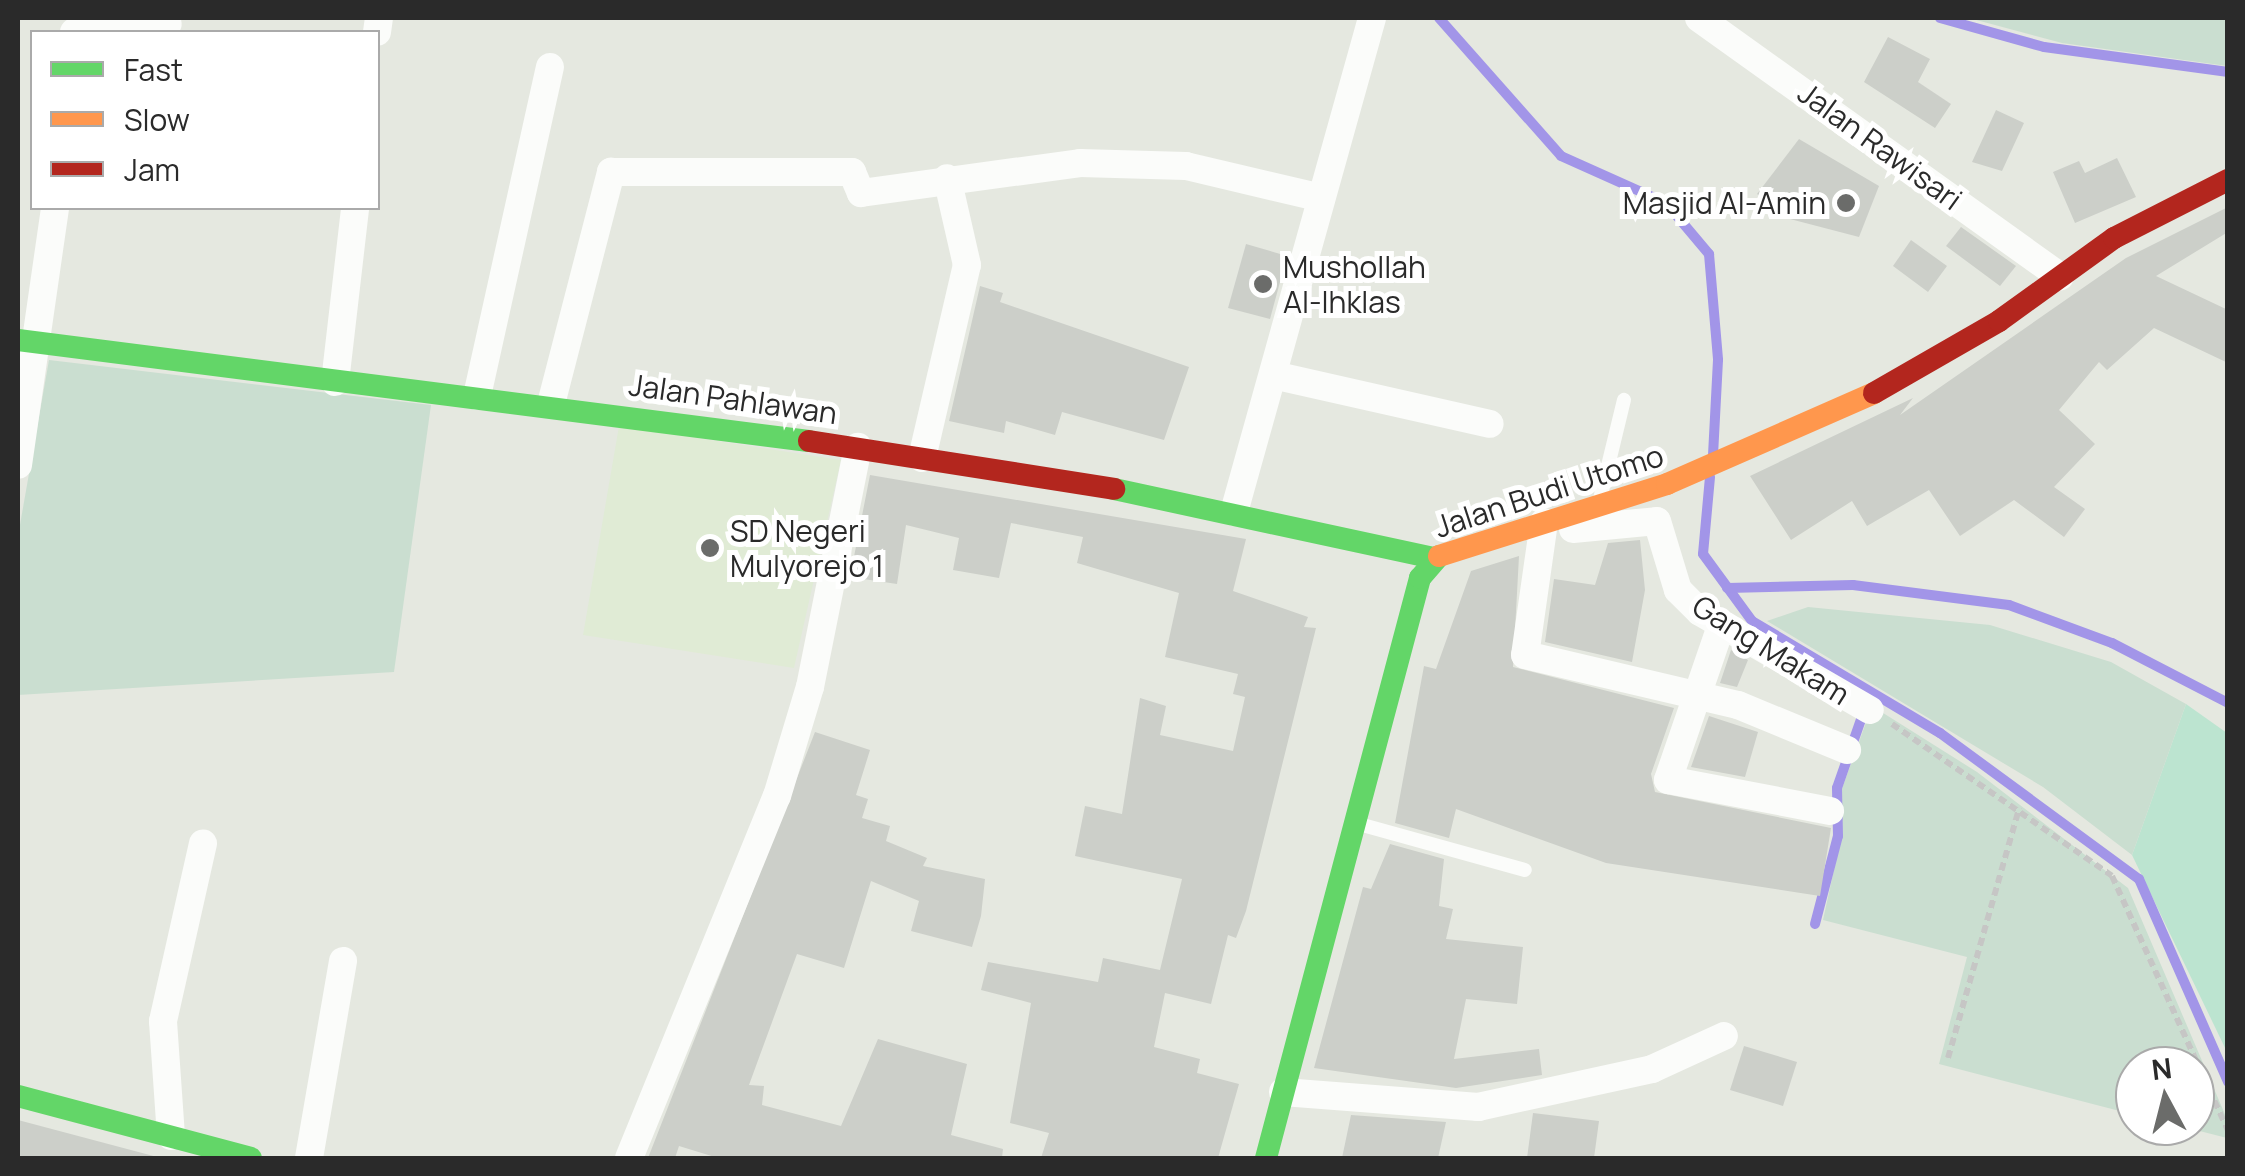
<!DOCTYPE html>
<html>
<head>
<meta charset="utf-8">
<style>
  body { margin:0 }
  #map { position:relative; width:2245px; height:1176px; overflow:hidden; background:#e5e8e0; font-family:Manrope,sans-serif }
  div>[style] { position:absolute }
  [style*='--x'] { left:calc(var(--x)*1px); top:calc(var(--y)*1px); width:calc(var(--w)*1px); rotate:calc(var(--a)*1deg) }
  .education>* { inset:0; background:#e0ebd5 }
  .green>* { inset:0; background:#bce4d0 }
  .cemetery>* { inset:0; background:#caded0 }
  .stream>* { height:10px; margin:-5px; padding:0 5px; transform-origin:5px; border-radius:5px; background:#a295e8 }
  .building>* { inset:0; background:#cccfc9 }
  .path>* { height:6px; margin-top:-3px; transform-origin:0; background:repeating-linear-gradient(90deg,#c6c6c5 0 8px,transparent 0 13px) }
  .lane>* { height:14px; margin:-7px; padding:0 7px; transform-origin:7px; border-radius:7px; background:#fbfcfa }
  .street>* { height:28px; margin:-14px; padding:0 14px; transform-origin:14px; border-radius:14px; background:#fbfcfa }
  .fast>* { height:22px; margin:-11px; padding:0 11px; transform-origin:11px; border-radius:11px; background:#63d668 }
  .slow>* { height:22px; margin:-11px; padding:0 11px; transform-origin:11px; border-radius:11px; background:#ff974d }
  .jam>* { height:22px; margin:-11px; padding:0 11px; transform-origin:11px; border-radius:11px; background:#b3261e }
  .dots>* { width:28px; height:28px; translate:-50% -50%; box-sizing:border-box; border:5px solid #fff; border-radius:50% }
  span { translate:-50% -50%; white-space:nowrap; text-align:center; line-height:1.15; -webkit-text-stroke:10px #fff; paint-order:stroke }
  .street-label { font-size:30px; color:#2a2a2a }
  .poi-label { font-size:30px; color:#2a2a2a }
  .right { translate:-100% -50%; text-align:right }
  .left { translate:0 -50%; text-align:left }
  .frame { position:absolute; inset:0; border:20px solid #2a2a2a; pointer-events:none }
  .legend { position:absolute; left:30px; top:30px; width:350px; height:180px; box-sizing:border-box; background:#fff; border:2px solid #aaa; margin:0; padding:12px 18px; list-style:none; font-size:30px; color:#2a2a2a }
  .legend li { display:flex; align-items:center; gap:20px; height:50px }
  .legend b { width:50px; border:2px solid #aaa }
  .north { position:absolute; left:2115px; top:1046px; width:100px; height:100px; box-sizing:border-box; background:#fff; border:2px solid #aaa; border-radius:50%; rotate:353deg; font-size:28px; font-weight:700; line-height:40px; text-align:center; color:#2a2a2a }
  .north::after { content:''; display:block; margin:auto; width:35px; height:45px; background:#6b6c6a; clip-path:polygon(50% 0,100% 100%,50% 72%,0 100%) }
</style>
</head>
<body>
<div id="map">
  <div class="education">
    <i style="clip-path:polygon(619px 426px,841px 460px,794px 668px,583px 635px)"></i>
  </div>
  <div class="green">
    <i style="clip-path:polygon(2186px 704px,2227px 733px,2227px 1052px,2132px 855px)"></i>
  </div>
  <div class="cemetery">
    <i style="clip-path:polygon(1969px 18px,2227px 18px,2227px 66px,2062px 43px)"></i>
    <i style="clip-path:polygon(49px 360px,431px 405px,394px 672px,18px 695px,18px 536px)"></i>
    <i style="clip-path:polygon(1808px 607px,1990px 625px,2111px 662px,2186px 704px,2132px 855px,2043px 787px,1767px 621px)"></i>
    <i style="clip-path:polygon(1872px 706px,1977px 772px,2128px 888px,2227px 1119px,2227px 1138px,2180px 1126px,2195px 1126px,2195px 1066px,2135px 1066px,2135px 1115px,1939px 1064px,1967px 957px,1823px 920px,1842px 833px,1840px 794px)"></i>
  </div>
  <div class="stream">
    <i style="--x:1439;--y:18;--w:184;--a:48.5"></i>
    <i style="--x:1561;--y:156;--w:115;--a:24.1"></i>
    <i style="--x:1666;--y:203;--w:67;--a:49.9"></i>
    <i style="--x:1709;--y:254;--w:106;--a:85.1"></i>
    <i style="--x:1718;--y:360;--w:95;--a:93"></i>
    <i style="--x:1940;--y:18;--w:108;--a:15.6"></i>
    <i style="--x:2044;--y:47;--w:186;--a:7.7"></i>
    <i style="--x:1710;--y:477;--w:77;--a:95.2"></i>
    <i style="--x:1703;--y:554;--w:83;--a:53.8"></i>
    <i style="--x:1752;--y:621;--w:219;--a:30.8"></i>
    <i style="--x:1940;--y:733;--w:247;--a:36.3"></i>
    <i style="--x:2139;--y:879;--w:222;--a:66.3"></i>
    <i style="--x:1727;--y:588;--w:126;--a:-1.4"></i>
    <i style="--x:1853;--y:585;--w:157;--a:7.3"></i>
    <i style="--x:2009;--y:605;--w:110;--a:20.3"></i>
    <i style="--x:2112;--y:643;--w:131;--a:27.3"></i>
    <i style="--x:1815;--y:924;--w:91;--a:-75.4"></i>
    <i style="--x:1838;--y:836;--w:48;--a:-91.2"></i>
    <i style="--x:1837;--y:788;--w:85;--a:-70.7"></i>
  </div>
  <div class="building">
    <i style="clip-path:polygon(1888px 37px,1930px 59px,1918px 82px,1951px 104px,1935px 128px,1864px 82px)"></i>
    <i style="clip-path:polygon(1996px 110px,2024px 123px,2002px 171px,1972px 162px)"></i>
    <i style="clip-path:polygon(1799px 139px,1879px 186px,1859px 237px,1790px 219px,1757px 194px)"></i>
    <i style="clip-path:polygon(2117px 158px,2136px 197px,2075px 223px,2053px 172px,2079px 161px,2085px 173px)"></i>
    <i style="clip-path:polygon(2228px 207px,2228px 232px,2156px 276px,2228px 310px,2228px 363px,2154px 328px,2107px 370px,2099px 362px,2059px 410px,2095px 444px,2054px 487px,2085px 509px,2064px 537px,2014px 500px,1960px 536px,1929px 490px,1867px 526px,1852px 501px,1791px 540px,1750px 476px,1913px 398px,1900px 415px,2126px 258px)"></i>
    <i style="clip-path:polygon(1961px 227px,2016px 266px,2000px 286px,1946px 246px)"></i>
    <i style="clip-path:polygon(1911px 240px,1947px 266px,1928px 292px,1893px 266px)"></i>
    <i style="clip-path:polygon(1246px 244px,1287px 256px,1270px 319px,1228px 308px)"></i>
    <i style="clip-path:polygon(980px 286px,1003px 293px,1000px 302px,1189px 367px,1164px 440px,1062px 412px,1055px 435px,1006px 421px,1004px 433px,949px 421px)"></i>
    <i style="clip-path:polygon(870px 475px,1246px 539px,1233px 591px,1308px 617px,1304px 627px,1316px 628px,1246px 911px,1236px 938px,1228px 935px,1211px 1004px,1165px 993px,1154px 1047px,1200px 1059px,1197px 1073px,1239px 1084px,1218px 1158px,1041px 1158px,1049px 1133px,1010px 1123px,1031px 1003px,981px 990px,988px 962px,1098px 982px,1103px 958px,1160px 970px,1182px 879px,1075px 856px,1085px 806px,1122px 814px,1140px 698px,1166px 706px,1160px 735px,1233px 751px,1245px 697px,1233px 694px,1238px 674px,1165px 657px,1179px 593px,1077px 563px,1083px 537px,1011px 523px,999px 578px,953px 570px,959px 538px,906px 525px,897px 584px,850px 577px)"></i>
    <i style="clip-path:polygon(1640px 540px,1645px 590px,1632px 662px,1545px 642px,1554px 579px,1595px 585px,1608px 543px)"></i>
    <i style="clip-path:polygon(1519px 556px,1513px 667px,1674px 708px,1651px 774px,1655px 792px,1831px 828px,1820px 896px,1606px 863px,1456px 809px,1449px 838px,1395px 823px,1424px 666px,1436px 669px,1471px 571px)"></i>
    <i style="clip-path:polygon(1731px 650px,1748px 660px,1737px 687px,1720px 683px)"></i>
    <i style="clip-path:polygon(1709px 716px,1758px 732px,1745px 777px,1691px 767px)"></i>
    <i style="clip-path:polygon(815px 732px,870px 750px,856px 795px,868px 799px,862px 818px,890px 826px,886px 841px,927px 858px,923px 866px,985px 879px,981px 916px,972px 947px,911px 931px,919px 901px,871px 881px,844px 968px,797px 954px,749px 1085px,764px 1086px,762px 1105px,841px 1126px,878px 1039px,967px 1064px,951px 1135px,1003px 1149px,1002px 1158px,718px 1158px,679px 1146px,675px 1158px,648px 1158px)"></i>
    <i style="clip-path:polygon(1390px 844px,1444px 859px,1439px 906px,1453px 909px,1446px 939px,1523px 947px,1517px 1004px,1466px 999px,1454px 1059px,1539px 1049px,1542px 1075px,1456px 1088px,1314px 1068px,1363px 887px,1371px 889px)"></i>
    <i style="clip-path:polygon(1744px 1046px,1797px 1062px,1783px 1106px,1730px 1090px)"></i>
    <i style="clip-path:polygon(1533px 1113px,1599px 1121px,1594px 1158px,1527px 1158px)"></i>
    <i style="clip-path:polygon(1351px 1115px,1446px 1122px,1438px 1158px,1342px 1158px)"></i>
    <i style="clip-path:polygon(18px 1120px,161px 1158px,18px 1158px)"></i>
  </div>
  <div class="path">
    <i style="--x:1892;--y:724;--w:267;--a:34.6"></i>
    <i style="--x:2112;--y:876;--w:279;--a:65.5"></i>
    <i style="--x:1948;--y:1058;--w:260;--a:-74.1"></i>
  </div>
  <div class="lane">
    <i style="--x:1600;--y:499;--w:102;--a:-76.4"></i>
    <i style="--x:1359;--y:824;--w:172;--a:15.5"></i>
  </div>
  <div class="street">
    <i style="--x:1699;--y:18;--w:444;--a:35.6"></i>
    <i style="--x:74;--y:32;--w:94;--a:-4.9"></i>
    <i style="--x:377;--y:32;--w:14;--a:-82"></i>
    <i style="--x:1273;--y:375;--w:222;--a:12.7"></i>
    <i style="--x:335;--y:382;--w:175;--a:-83.4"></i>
    <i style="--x:477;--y:396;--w:337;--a:-77.5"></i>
    <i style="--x:551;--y:404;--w:240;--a:-75.5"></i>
    <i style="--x:611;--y:172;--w:241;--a:0"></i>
    <i style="--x:852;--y:172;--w:23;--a:67"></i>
    <i style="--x:861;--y:193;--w:221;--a:-7.8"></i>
    <i style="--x:1080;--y:163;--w:106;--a:1.6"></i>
    <i style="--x:1186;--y:166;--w:139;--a:13.3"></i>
    <i style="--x:922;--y:458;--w:198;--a:-76.9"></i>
    <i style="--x:967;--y:265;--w:89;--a:-102.9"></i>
    <i style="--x:18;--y:465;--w:260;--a:-81.8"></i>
    <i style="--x:1234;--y:512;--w:513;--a:-74.39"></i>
    <i style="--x:1544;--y:522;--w:134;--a:98.1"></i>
    <i style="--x:1525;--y:655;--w:219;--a:13.2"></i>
    <i style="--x:1738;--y:705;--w:118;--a:22.4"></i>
    <i style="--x:1573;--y:529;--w:84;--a:-5.4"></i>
    <i style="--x:1657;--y:521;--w:72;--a:73.1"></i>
    <i style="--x:1678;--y:590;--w:31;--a:45"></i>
    <i style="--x:1700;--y:612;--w:196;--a:30"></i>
    <i style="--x:1721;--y:626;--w:163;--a:109"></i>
    <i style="--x:1668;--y:780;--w:165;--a:10.8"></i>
    <i style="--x:1283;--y:1092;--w:196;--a:4.4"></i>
    <i style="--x:1478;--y:1107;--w:178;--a:-12.3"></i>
    <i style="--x:1652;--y:1069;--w:79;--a:-24.6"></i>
    <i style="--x:171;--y:1136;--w:115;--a:-94"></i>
    <i style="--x:163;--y:1021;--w:182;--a:-77.3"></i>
    <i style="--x:309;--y:1158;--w:200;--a:-80.2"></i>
    <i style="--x:629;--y:1158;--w:391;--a:-67.8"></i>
    <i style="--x:777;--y:796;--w:114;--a:-73.2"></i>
    <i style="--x:810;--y:687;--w:245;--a:-78.7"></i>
  </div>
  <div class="fast">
    <i style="--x:18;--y:340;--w:797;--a:7.28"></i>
    <i style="--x:1114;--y:489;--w:327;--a:12.2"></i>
    <i style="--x:18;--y:1096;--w:241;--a:14.9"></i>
    <i style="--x:1266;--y:1158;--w:600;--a:-75.13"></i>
    <i style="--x:1420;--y:578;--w:29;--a:-49"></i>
  </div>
  <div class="slow">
    <i style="--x:1439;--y:556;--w:239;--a:-17.5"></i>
    <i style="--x:1667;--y:484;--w:226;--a:-23.7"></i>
  </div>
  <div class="jam">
    <i style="--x:1874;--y:393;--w:144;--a:-29.9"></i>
    <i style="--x:1999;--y:321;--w:142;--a:-35.8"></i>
    <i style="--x:2114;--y:238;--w:128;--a:-27"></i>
    <i style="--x:809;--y:441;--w:309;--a:8.9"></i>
  </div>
  <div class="dots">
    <i style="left:1846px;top:203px;background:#6b6c6a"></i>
    <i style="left:1263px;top:284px;background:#6b6c6a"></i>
    <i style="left:710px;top:548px;background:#6b6c6a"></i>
  </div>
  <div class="street-label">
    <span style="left:1880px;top:146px;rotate:36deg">Jalan Rawisari</span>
    <span style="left:733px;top:399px;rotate:8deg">Jalan Pahlawan</span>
    <span style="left:1549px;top:491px;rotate:-18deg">Jalan Budi Utomo</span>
    <span style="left:1771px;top:650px;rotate:32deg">Gang Makam</span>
  </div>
  <div class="poi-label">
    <span class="right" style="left:1826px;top:203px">Masjid Al-Amin</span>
    <span class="left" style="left:1283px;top:284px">Mushollah<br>Al-Ihklas</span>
    <span class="left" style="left:730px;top:548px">SD Negeri<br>Mulyorejo 1</span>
  </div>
  <div class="frame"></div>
  <ul class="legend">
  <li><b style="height:12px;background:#63d668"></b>Fast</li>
  <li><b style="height:12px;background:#ff974d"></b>Slow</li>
  <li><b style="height:12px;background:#b3261e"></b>Jam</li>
  </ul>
  <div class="north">N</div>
</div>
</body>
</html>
